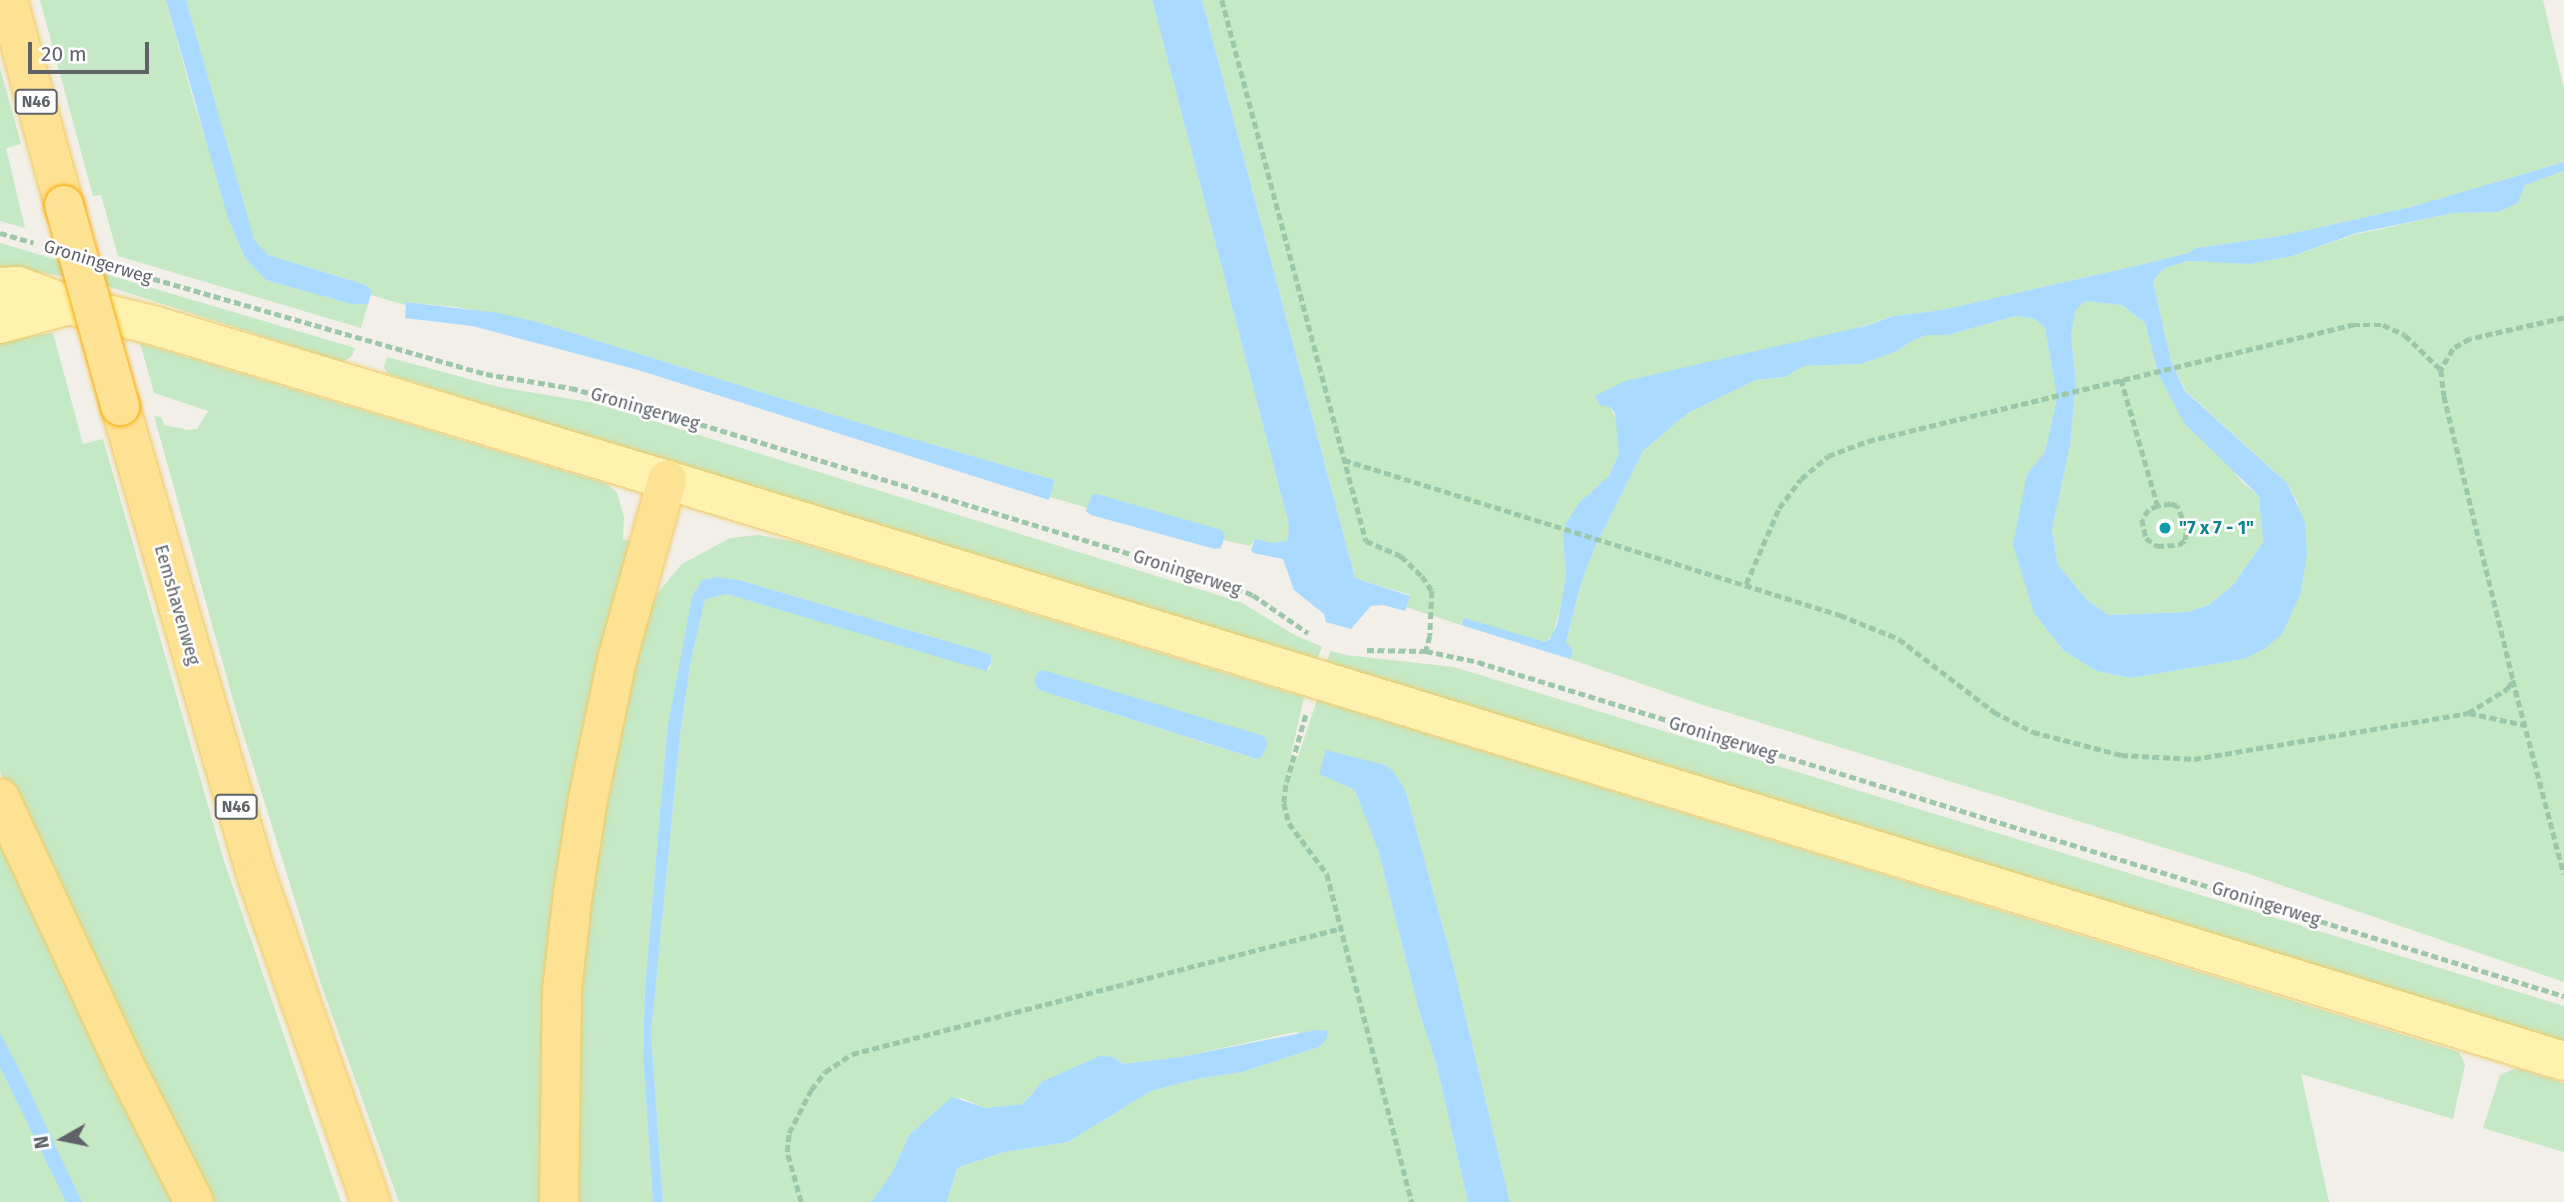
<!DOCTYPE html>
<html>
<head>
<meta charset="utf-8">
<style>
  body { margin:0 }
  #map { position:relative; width:2564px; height:1202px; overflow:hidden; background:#f1efe8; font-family:"Fira Sans",sans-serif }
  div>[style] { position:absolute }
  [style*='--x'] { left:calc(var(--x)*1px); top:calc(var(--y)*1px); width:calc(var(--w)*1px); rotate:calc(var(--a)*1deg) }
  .green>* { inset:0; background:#c5e8c5 }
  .water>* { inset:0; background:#aadaff }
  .path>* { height:4.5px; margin-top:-2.25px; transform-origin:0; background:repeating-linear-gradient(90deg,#9cc7a9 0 7px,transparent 0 10.5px) }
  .roads { filter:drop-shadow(0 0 2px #f2c960) drop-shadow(0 0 2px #f2c960) }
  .major>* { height:38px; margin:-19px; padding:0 19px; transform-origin:19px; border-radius:19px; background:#fff2af }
  .highway>* { height:38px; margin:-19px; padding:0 19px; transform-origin:19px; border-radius:19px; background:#fde293 }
  .bridges { filter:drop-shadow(0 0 2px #f9ab00) drop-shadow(0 0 2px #f9ab00) }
  .highway-bridge>* { height:38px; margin:-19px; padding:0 19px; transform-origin:19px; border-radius:19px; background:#fde293 }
  .dots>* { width:19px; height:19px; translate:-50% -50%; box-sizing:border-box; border:4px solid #fff; border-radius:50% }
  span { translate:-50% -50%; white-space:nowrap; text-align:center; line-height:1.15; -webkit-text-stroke:5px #fff; paint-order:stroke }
  .shield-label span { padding:2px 5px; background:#fff; border:2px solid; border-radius:5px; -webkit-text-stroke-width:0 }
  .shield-label { font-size:16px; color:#5f6368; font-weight:700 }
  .street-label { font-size:18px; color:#5f6368 }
  .culture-label { font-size:18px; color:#0d838f; font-weight:700 }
  .left { translate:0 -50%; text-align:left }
  .north { position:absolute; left:28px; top:1104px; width:70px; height:70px; -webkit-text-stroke:5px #fff; paint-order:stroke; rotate:261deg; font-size:19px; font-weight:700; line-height:28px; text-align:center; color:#5f6368 }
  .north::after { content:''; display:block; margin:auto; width:24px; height:32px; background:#5f6368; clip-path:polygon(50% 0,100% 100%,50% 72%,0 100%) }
  .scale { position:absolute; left:28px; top:42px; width:121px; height:32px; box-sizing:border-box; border:4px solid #5f6368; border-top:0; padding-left:9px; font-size:21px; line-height:24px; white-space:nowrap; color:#5f6368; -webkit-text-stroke:5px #fff; paint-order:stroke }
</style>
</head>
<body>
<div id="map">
  <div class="green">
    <i style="clip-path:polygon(40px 0,166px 0,194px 103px,245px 258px,266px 280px,351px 304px,368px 304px,361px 328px,118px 256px,101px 195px,93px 196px)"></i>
    <i style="clip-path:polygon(186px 0,1152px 0,1289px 525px,1288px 540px,1274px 543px,1255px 539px,1250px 546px,1223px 540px,1225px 535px,1092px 495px,1088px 508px,1050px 497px,1055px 480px,876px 428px,541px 323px,457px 307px,406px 302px,405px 305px,371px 295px,372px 291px,366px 285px,268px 255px,254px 239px,246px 217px)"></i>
    <i style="clip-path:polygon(1202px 0,2543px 0,2564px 89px,2564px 162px,2411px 207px,2280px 236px,2196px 248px,2188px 253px,2144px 264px,1942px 310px,1894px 316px,1610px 407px,1618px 422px,1619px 453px,1609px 476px,1580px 502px,1563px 538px,1566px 576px,1562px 600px,1553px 635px,1545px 642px,1461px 621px,1461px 625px,1406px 607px,1410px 595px,1355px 578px)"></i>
    <i style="clip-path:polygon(0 68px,21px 144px,6px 148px,25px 228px,0 221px)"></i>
    <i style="clip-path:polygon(2564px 171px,2564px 982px,2246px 873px,1697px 703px,1570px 659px,1573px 650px,1566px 643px,1581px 583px,1597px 543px,1643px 451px,1688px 413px,1756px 380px,1785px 377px,1804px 366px,1861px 364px,1895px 352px,1910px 342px,1927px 335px,1948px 335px,2015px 316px,2035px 319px,2045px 328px,2057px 398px,2045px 452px,2027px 474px,2034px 613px,2063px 650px,2096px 671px,2131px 678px,2244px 659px,2298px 504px,2288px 484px,2186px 391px,2171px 361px,2153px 281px,2163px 269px,2187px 261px,2250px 264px,2292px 256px,2357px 234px,2454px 213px,2498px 212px,2518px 203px,2525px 185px)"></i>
    <i style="clip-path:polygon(0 243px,203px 303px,355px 348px,352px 356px,343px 362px,88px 280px,36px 272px,0 271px)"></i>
    <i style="clip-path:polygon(2085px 301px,2122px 305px,2145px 323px,2158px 373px,2242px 482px,2259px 496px,2263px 542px,2234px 584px,2209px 605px,2187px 612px,2108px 615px,2087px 600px,2058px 565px,2052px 530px,2070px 446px,2074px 403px,2076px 384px,2071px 335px,2076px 310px)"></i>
    <i style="clip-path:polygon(53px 333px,83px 444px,103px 439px,223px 858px,341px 1202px,209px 1202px,0 772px,0 341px)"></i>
    <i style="clip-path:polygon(140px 343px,607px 484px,617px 493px,624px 517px,623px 539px,630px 541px,545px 1202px,399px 1202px,321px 984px,235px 707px,154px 416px,161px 417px,164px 425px,189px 430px,197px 429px,208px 411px,154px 393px)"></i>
    <i style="clip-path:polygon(387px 357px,499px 387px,595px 403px,1218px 595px,1242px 603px,1293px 634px,1322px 647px,1317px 660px,797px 502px,388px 374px,384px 367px)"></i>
    <i style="clip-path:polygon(evenodd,758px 535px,797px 542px,1304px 697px,1291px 755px,1298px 757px,1317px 700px,2459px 1052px,2465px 1065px,2453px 1119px,2301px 1074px,2329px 1202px,1510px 1202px,1454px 968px,1406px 792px,1319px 774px,1355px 790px,1359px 796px,1378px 850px,1419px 1011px,1436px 1063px,1468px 1202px,947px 1202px,957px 1168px,1004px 1152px,1068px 1142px,1151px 1091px,1197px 1079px,1242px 1072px,1319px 1047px,1326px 1040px,1296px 1032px,1180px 1057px,1123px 1064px,1113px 1057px,1043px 1081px,1023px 1104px,986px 1108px,961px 1098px,936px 1111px,909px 1135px,893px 1171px,871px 1202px,663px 1202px,651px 1034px,680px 736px,690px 665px,705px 598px,727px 594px,989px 670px,992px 662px,990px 654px,739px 580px,717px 577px,702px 580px,667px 731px,645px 987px,643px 1057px,653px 1202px,573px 1202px,570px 1157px,586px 890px,643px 623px,656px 595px,682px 564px,730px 538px,758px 535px,1034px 682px,1268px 744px,1262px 757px,1256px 759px,1039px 690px,1034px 682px)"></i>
    <i style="clip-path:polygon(1331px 651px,1346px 655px,1454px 667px,2564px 1006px,2564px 1042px,1326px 663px)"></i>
    <i style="clip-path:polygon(0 834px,179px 1202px,82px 1202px,0 1033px)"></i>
    <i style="clip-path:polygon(0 1067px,25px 1117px,66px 1202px,0 1202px)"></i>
    <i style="clip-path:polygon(2516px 1068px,2564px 1083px,2564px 1152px,2483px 1128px,2500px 1075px)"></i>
  </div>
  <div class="water">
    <i style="clip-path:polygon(166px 0,186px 0,254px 239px,268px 255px,366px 285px,372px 291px,368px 304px,351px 304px,266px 280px,245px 258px,228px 218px)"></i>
    <i style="clip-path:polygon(1152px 0,1202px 0,1355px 578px,1410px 596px,1405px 611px,1383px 605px,1371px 606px,1351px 629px,1326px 622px,1324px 614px,1294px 590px,1283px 559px,1253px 553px,1251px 550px,1255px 539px,1274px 543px,1288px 540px,1289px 525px)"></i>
    <i style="clip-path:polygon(evenodd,2564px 162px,2564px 171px,2525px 185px,2518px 203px,2498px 212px,2454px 213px,2357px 233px,2292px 256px,2250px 264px,2187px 261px,2163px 269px,2153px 281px,2171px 361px,2185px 391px,2288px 484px,2305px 523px,2307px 555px,2300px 595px,2282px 634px,2264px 649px,2244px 659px,2131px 678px,2096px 671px,2063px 650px,2034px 613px,2013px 545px,2027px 474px,2045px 452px,2057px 398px,2045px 328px,2035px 319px,2015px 316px,1948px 335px,1927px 335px,1910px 342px,1895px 352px,1861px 364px,1804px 366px,1785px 377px,1756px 380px,1688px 413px,1643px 451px,1597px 543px,1581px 583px,1566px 642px,1573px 650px,1570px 659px,1461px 625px,1464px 618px,1545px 642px,1550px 639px,1557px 625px,1566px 576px,1563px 538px,1566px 523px,1580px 502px,1609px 476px,1619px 453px,1615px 413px,1610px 407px,1600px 405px,1595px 396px,1625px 381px,1865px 326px,1894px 316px,1942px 310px,2144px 264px,2188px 253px,2196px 248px,2280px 236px,2411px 207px,2564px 162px,2085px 301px,2122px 305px,2145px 323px,2158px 373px,2184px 423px,2259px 496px,2263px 542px,2234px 584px,2209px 605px,2187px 612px,2108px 615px,2087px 600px,2058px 565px,2052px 530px,2070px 446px,2074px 403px,2076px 384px,2071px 335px,2076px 310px,2085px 301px)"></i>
    <i style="clip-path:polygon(406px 302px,498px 313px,541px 323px,876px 428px,1055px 480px,1049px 500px,638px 370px,472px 326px,405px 318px)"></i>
    <i style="clip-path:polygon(1097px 494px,1221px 530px,1225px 535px,1221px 548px,1215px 549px,1091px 515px,1086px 511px,1092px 495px)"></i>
    <i style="clip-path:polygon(717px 577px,739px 580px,990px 654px,992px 662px,986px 671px,727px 594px,705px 599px,690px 665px,680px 736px,651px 1034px,663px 1202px,653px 1202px,643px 1057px,645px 987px,667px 731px,692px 597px,702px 580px)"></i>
    <i style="clip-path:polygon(1043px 670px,1264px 736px,1268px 744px,1262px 757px,1257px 759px,1039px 690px,1034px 682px,1038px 672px)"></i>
    <i style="clip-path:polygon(1326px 750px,1385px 765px,1394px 772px,1406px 792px,1454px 968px,1510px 1202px,1468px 1202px,1436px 1063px,1419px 1011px,1378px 850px,1355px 790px,1319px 774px)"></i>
    <i style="clip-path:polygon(1316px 1030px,1328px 1031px,1326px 1040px,1319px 1047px,1242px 1072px,1197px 1079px,1151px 1091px,1068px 1142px,1004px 1152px,957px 1168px,947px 1202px,871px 1202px,893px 1171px,909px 1135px,952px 1097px,986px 1108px,1023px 1104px,1043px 1081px,1100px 1056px,1113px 1057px,1123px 1064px,1180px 1057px)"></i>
    <i style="clip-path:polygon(0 1033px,21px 1073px,82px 1202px,66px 1202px,0 1067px)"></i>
  </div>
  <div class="path">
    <i style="--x:1222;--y:0;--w:560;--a:75.09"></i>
    <i style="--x:1366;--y:541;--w:38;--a:23"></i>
    <i style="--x:1401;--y:556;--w:29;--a:44"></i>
    <i style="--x:1422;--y:576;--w:18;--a:56"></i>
    <i style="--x:1432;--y:591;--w:45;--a:92.5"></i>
    <i style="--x:1430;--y:636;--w:16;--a:105"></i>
    <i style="--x:0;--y:233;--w:35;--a:16"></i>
    <i style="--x:123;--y:270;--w:378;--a:16"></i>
    <i style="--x:486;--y:374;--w:86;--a:9.4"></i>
    <i style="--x:571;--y:388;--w:82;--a:14.9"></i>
    <i style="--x:650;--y:409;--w:603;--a:16.78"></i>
    <i style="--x:1227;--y:583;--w:29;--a:25"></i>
    <i style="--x:1253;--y:595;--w:67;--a:34.6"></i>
    <i style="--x:2564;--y:318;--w:96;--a:167.4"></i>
    <i style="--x:2470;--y:339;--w:20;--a:150"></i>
    <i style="--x:2453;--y:349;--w:24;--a:120"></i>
    <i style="--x:2441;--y:370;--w:26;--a:83"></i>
    <i style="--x:2444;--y:396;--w:292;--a:76.3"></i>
    <i style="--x:2513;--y:680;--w:201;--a:75.3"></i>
    <i style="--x:2121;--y:379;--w:132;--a:73.8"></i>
    <i style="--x:2158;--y:506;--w:10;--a:156"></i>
    <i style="--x:2149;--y:510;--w:11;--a:128"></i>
    <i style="--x:2142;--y:519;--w:19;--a:78"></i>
    <i style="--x:2146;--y:538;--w:14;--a:36"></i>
    <i style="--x:2157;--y:546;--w:22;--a:-3"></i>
    <i style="--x:2179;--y:545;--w:8;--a:-40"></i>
    <i style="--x:2185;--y:540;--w:12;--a:-85"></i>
    <i style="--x:2186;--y:528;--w:24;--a:-112"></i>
    <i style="--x:2177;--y:506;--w:6;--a:-162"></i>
    <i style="--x:2171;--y:504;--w:13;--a:171"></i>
    <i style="--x:1344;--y:460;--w:520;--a:17.35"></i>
    <i style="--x:1840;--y:615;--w:64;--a:22.1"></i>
    <i style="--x:1899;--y:639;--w:120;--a:37.5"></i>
    <i style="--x:1994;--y:712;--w:44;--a:27.1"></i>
    <i style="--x:2033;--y:732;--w:91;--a:14.6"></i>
    <i style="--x:2121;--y:755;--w:73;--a:3.1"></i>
    <i style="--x:2194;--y:759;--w:278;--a:-9.5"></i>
    <i style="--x:2468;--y:713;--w:46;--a:-31.6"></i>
    <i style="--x:2507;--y:689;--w:11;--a:-56"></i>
    <i style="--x:1746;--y:584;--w:83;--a:-66.5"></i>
    <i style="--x:1779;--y:508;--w:36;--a:-53"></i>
    <i style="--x:1801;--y:479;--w:35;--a:-40"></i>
    <i style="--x:1828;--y:456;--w:43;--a:-20.6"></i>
    <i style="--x:1868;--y:441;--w:499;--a:-13.5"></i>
    <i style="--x:2353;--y:325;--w:30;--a:0"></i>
    <i style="--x:2383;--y:325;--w:24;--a:24"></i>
    <i style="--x:2405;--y:335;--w:50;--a:44.2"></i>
    <i style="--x:1367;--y:650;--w:59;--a:1"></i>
    <i style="--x:1426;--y:651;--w:53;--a:11.9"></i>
    <i style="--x:1478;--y:662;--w:1136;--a:17.1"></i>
    <i style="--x:2469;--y:713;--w:57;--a:12.1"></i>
    <i style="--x:1306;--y:715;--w:73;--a:105.9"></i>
    <i style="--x:1286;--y:785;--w:18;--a:96"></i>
    <i style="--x:1284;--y:803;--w:21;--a:76"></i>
    <i style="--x:1289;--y:823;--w:64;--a:53.3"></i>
    <i style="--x:1327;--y:874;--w:339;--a:75.5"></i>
    <i style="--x:801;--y:1202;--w:52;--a:-105.6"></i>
    <i style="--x:787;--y:1152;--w:19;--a:-84"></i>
    <i style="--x:789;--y:1133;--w:48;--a:-62.9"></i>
    <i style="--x:811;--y:1090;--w:23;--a:-52"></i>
    <i style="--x:825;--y:1072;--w:32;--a:-34"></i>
    <i style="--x:852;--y:1054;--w:506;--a:-14.42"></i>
  </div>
  <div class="roads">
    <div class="major">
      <i style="--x:0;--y:287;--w:18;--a:-3"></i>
      <i style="--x:18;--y:286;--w:54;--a:20.4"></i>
      <i style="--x:69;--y:305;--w:86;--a:13.4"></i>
      <i style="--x:153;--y:325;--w:537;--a:16.78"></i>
      <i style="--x:667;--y:480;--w:1984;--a:17.03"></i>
      <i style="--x:0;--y:324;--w:72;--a:-15.4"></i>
    </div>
    <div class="highway">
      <i style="--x:8;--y:0;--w:213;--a:74.7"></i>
      <i style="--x:120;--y:406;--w:494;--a:73.8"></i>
      <i style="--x:258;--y:880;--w:341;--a:70.7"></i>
      <i style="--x:0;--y:798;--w:298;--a:65"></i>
      <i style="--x:126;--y:1068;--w:150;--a:63.1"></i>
      <i style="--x:559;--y:1202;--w:212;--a:-89.2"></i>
      <i style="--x:562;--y:990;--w:98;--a:-83.5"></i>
      <i style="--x:573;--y:893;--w:95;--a:-80.9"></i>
      <i style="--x:588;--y:799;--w:146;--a:-78.2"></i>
      <i style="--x:618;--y:656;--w:183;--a:-74.4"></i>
    </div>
  </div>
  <div class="bridges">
    <div class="highway-bridge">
      <i style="--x:64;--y:205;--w:209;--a:74.4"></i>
    </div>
  </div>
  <div class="dots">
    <i style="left:2165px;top:528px;background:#0f9aa8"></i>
  </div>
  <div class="shield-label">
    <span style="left:36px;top:102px">N46</span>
    <span style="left:236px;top:807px">N46</span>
  </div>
  <div class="street-label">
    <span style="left:98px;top:262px;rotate:17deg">Groningerweg</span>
    <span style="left:645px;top:409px;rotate:16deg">Groningerweg</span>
    <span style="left:1187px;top:573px;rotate:18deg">Groningerweg</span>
    <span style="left:177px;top:605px;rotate:74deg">Eemshavenweg</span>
    <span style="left:1723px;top:739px;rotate:17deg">Groningerweg</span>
    <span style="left:2266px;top:904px;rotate:17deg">Groningerweg</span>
  </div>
  <div class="culture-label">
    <span class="left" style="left:2179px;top:528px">"7 x 7 - 1"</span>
  </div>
  <div class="north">N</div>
  <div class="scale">20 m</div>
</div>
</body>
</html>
